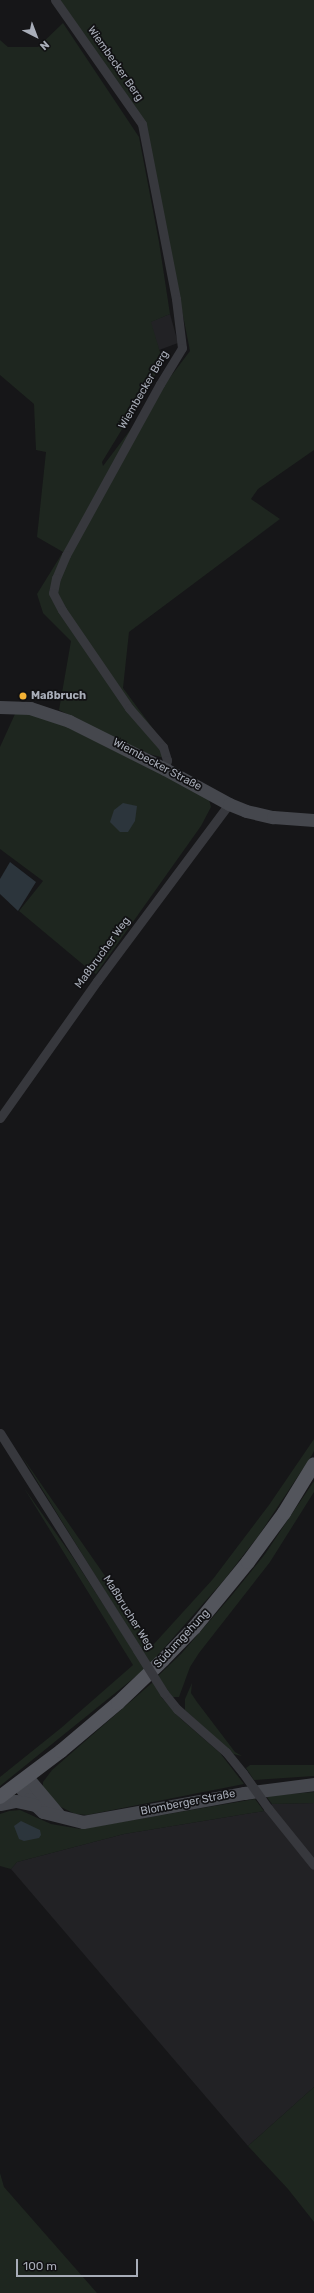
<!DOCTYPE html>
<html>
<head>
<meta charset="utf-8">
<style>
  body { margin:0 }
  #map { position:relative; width:314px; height:2293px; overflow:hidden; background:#161618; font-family:Rubik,sans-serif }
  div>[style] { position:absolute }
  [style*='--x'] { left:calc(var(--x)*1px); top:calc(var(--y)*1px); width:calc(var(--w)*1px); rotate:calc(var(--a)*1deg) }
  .built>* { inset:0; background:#222225 }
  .green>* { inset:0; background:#1e261f }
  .water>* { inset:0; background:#2c353c }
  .street>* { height:9px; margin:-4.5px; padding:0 4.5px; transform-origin:4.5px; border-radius:4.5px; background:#37383d }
  .secondary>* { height:13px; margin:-6.5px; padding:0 6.5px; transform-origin:6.5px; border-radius:6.5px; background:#45474d }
  .primary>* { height:14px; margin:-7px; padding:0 7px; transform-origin:7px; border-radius:7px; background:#53555c }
  .street-bridge>* { height:9px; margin:-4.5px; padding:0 4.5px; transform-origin:4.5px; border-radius:4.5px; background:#37383d }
  .dots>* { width:11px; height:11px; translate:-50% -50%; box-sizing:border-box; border:2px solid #111113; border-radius:50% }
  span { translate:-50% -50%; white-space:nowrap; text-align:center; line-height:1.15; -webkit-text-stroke:3.5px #111113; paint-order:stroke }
  .street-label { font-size:11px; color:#a8adb8 }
  .poi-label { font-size:11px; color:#a8adb8; font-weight:700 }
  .left { translate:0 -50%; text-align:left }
  .north { position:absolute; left:16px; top:16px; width:40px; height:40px; -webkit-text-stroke:3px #111113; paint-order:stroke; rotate:138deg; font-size:11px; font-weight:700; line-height:16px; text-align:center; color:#a8adb8 }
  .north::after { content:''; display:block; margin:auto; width:14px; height:18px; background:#a8adb8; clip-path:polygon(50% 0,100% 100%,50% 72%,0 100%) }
  .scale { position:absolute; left:16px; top:2259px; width:122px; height:18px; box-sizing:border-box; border:2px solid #a8adb8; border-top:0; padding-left:5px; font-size:12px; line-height:14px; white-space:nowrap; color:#a8adb8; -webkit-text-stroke:3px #111113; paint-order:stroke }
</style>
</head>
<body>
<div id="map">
  <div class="built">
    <i style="clip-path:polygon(170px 314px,178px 343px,159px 350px,150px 322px)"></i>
    <i style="clip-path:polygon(314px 1803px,314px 2087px,248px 2146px,11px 1869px,17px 1862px,124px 1834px,264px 1811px,272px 1804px)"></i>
  </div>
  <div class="green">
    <i style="clip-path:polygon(60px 0,314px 0,314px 450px,258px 489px,251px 499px,280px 519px,129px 632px,123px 688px,168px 749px,164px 758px,146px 753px,59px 710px,71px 641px,43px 613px,37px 594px,63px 552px,37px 537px,46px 452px,36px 450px,34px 404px,0 375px,0 40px,8px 47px,38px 47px,63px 23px,139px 137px,159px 242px,170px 314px,151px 322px,163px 362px,102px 462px,103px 466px,190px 351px,145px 123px)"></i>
    <i style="clip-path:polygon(32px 713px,57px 722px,208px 796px,211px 807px,201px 826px,96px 974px,86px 967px,19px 911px,43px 881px,0 849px,0 747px,15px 714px)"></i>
    <i style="clip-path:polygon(314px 1439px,314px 1451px,312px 1455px,259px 1535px,224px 1580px,150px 1664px,21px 1455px,153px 1645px,213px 1579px,269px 1505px)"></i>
    <i style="clip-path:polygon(314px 1481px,314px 1492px,270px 1562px,199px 1653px,190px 1667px,179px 1697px,172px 1697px,158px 1676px,181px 1654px,232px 1595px,265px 1554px)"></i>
    <i style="clip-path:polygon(24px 1488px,72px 1556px,145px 1669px,0 1786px,0 1777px,61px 1728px,133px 1665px)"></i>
    <i style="clip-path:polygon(153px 1682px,162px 1698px,181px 1719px,220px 1753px,244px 1784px,87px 1815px,75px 1814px,61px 1807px,43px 1790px,43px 1782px,52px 1770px)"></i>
    <i style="clip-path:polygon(192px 1683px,191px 1693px,197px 1702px,235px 1752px,242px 1756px,233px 1754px,185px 1710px,185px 1699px)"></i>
    <i style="clip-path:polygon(250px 1765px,314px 1765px,314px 1776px,254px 1780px,246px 1768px)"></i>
    <i style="clip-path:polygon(314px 1792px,314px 1803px,272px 1804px,266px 1796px)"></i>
    <i style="clip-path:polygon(255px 1799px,264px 1811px,124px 1834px,17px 1862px,11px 1869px,0 1866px,0 1814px,9px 1811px,20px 1810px,51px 1824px,81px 1829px)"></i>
    <i style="clip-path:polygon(314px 2087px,314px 2222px,288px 2189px,248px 2146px)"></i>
    <i style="clip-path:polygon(0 2173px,4px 2187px,97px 2293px,0 2293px)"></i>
  </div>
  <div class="water">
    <i style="clip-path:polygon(123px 803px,137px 806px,135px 821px,128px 832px,120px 832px,110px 822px,114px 810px)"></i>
    <i style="clip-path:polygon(10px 862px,36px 882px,18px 911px,0 894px,0 879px)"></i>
    <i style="clip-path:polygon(21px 1821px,40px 1830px,41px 1835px,39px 1838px,24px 1841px,19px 1839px,14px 1826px)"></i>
  </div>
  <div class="street">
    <i style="--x:55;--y:0;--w:151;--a:54.9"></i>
    <i style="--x:142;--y:124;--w:178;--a:79"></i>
    <i style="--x:176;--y:299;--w:49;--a:83"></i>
    <i style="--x:182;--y:348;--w:42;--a:121.4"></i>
    <i style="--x:160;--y:384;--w:195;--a:118.8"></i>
    <i style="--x:66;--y:555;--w:25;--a:113"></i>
    <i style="--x:56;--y:578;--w:15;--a:101"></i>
    <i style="--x:53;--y:593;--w:19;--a:62"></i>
    <i style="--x:62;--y:610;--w:119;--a:55.6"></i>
    <i style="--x:129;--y:708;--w:52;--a:48.9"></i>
    <i style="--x:163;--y:747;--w:14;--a:73"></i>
    <i style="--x:167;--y:760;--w:9;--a:103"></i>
    <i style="--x:0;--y:1118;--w:168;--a:-54.7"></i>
    <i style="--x:97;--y:981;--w:221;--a:-53.3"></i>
    <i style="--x:0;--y:1433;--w:257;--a:57.7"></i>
    <i style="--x:164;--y:1693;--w:21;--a:51"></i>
    <i style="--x:177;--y:1709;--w:65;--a:41.3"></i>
    <i style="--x:226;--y:1752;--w:27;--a:51"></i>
    <i style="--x:268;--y:1808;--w:73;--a:51.1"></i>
  </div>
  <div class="secondary">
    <i style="--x:0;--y:707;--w:30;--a:2"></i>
    <i style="--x:30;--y:708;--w:41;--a:18.4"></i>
    <i style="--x:69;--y:721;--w:107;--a:26.6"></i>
    <i style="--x:165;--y:769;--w:73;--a:28.7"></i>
    <i style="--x:229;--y:804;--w:18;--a:22"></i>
    <i style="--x:246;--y:811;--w:28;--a:13"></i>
    <i style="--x:273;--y:817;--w:41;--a:4.2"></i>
    <i style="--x:27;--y:1777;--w:48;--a:50"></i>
    <i style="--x:18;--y:1784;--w:19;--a:54"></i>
    <i style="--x:29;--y:1799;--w:19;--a:43"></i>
    <i style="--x:43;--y:1812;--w:41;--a:14"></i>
    <i style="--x:83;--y:1822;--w:164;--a:-10.2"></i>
    <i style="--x:244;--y:1793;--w:71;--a:-7.3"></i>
    <i style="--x:0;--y:1804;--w:16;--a:-11"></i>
    <i style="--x:16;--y:1801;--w:19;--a:12"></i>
  </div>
  <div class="primary">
    <i style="--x:0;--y:1797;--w:76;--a:-37"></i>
    <i style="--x:61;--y:1751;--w:75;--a:-40.1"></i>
    <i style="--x:118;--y:1703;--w:62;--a:-43.7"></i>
    <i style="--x:163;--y:1660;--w:45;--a:-45.9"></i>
    <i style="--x:194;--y:1628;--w:85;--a:-50.7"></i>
    <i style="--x:248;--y:1562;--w:61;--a:-53.7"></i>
    <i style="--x:284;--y:1513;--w:57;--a:-58.5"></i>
  </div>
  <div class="street-bridge">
    <i style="--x:137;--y:1650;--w:51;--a:57.9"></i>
    <i style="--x:243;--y:1773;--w:43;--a:54.5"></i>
  </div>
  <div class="dots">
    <i style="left:23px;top:696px;background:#f2b134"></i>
  </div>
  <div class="street-label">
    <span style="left:115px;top:64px;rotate:55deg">Wiembecker Berg</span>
    <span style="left:144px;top:390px;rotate:-60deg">Wiembecker Berg</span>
    <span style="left:157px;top:765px;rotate:28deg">Wiembecker Straße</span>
    <span style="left:103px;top:953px;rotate:-54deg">Maßbrucher Weg</span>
    <span style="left:128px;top:1613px;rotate:58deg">Maßbrucher Weg</span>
    <span style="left:182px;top:1639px;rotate:-47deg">Südumgehung</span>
    <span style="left:188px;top:1803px;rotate:-11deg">Blomberger Straße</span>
  </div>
  <div class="poi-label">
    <span class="left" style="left:31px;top:696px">Maßbruch</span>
  </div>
  <div class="north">N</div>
  <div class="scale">100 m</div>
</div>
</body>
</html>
